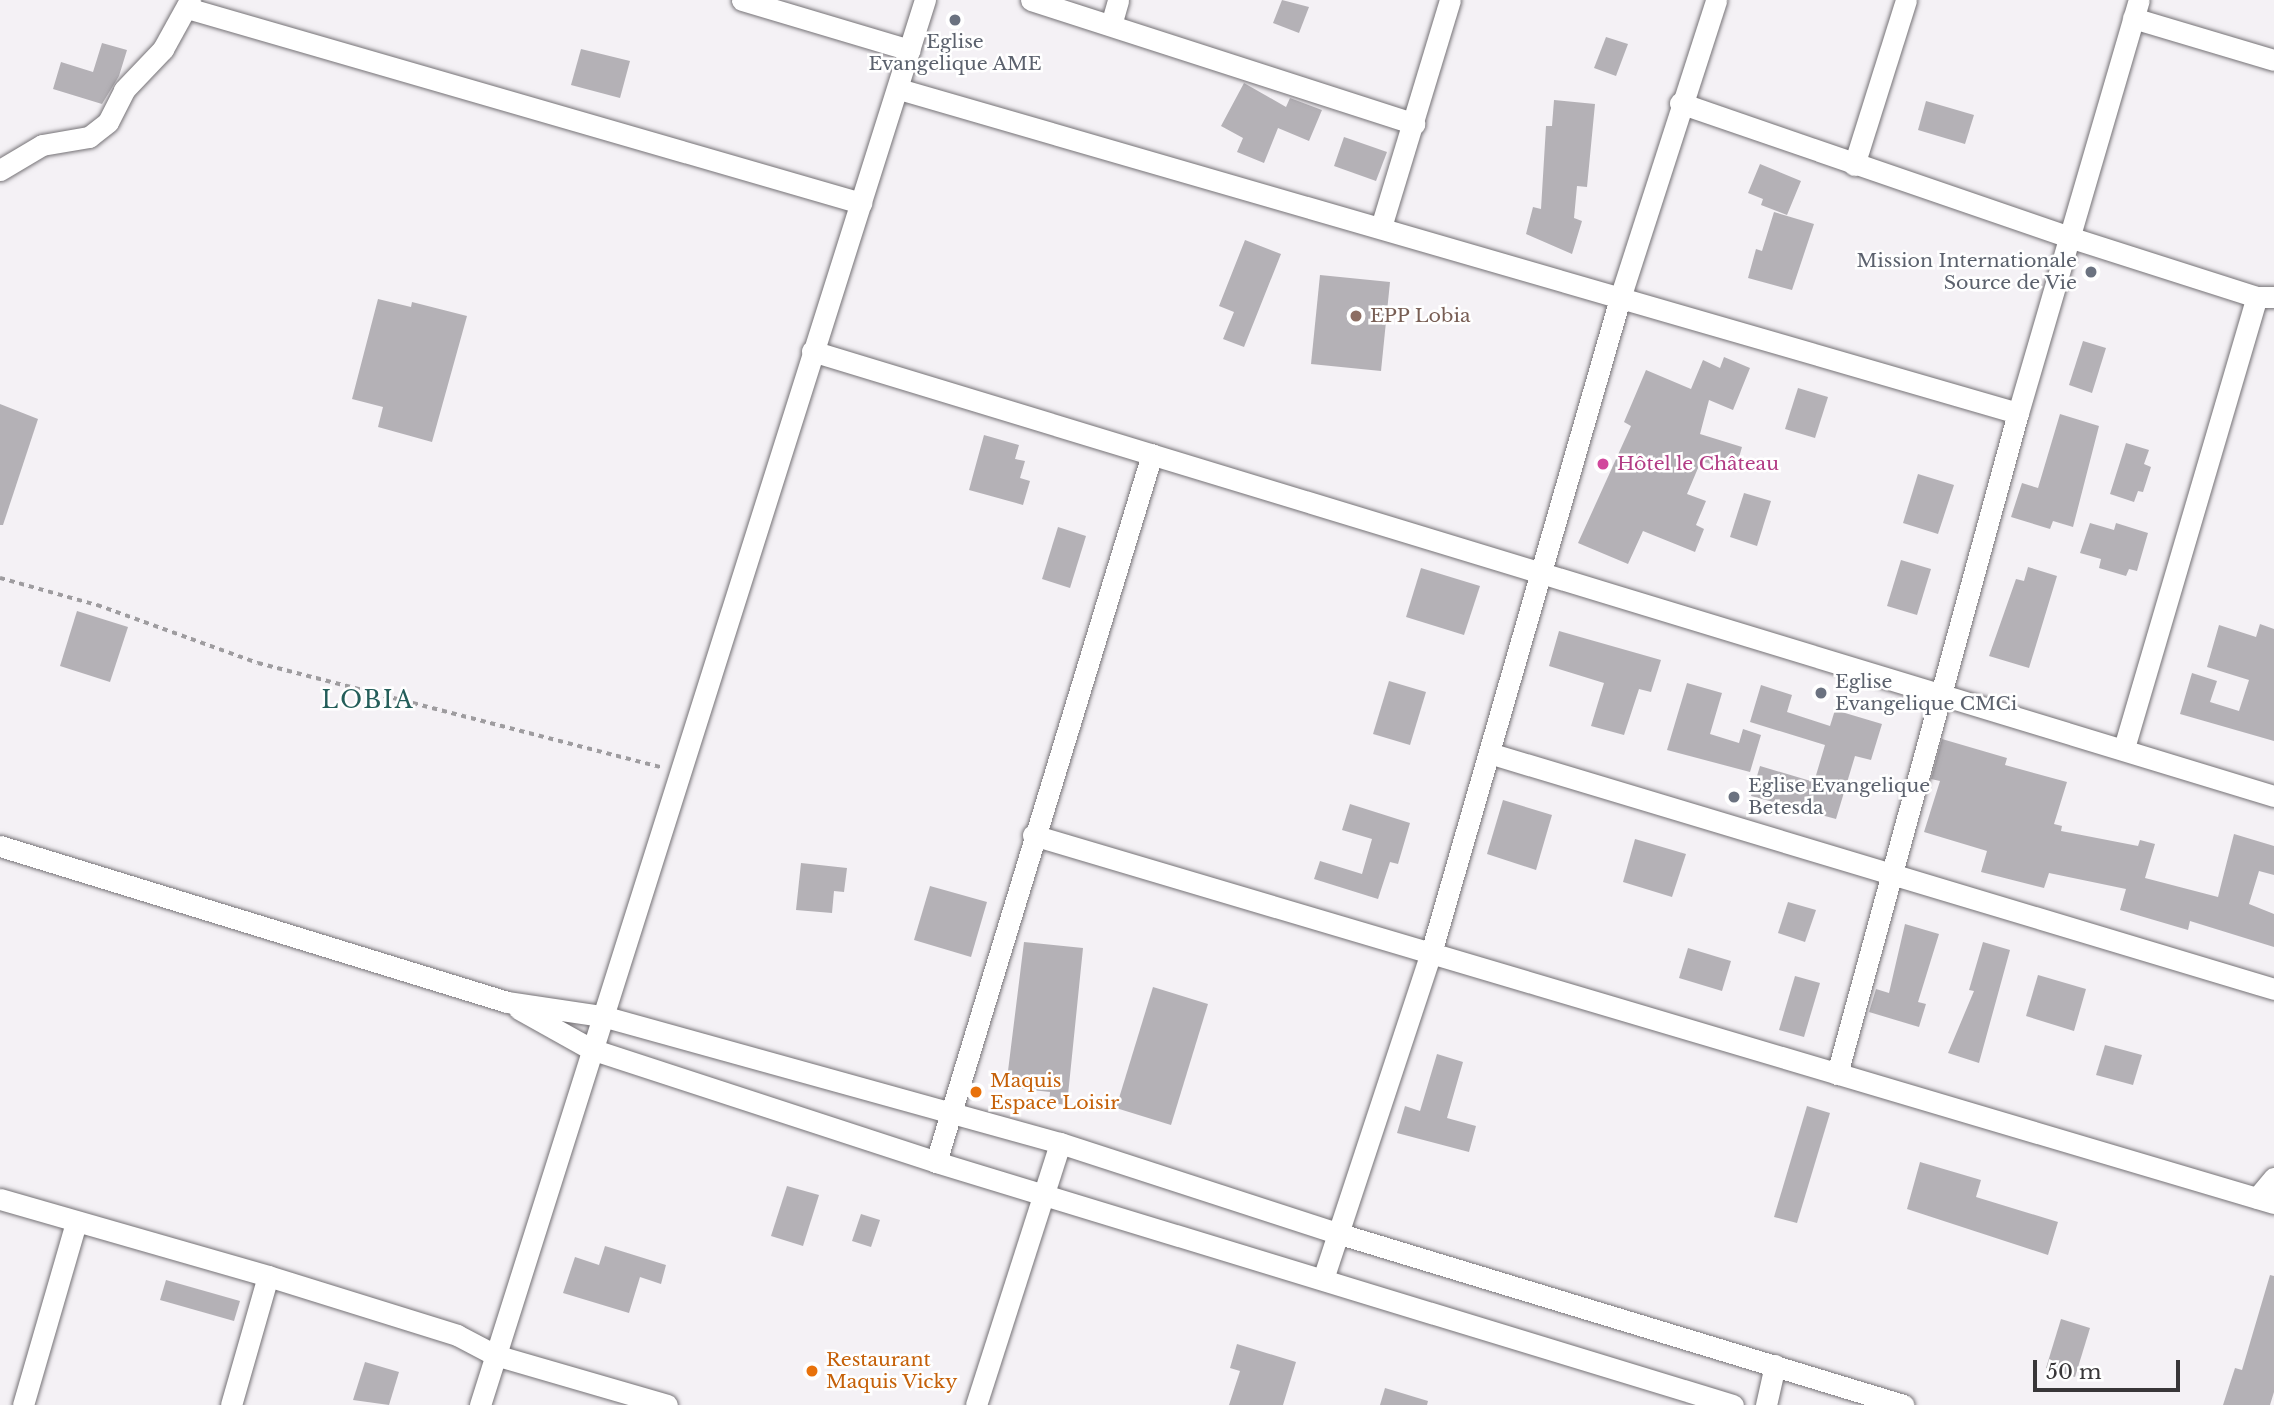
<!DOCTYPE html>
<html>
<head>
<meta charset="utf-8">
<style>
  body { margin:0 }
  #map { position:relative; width:2274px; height:1405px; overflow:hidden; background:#f4f1f5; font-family:"Libre Baskerville",serif }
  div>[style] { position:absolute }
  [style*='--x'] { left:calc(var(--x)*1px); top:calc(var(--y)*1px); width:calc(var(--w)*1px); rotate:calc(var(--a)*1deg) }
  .building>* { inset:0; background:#b4b1b6 }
  .path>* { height:3.5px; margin-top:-1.75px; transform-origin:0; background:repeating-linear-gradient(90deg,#9e9c9f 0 5px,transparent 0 10px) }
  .roads { filter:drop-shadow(0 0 2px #757276) drop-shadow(0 0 2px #757276) }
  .minor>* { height:21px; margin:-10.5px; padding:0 10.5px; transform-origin:10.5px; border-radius:10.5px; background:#fff }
  .dots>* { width:19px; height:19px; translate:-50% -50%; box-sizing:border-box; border:4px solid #fff; border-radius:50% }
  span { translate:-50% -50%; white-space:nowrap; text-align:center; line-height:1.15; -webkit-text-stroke:5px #fff; paint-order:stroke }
  .worship-label { font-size:19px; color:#5b616d }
  .right { translate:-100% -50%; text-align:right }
  .left { translate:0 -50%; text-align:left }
  .education-label { font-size:19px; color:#785e54 }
  .hotel-label { font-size:19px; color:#b23c85 }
  .food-label { font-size:19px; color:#c56008 }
  .quarter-label { font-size:23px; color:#245e5a; letter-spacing:2px }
  .scale { position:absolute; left:2033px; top:1360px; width:147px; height:32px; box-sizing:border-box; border:4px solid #383638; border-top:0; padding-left:9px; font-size:21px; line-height:24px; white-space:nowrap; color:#383638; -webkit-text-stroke:5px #fff; paint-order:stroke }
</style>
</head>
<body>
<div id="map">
  <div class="building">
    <i style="clip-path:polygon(1282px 0,1309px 7px,1299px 33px,1273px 23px)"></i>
    <i style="clip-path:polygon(1606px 37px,1628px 44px,1616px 76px,1594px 68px)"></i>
    <i style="clip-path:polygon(102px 43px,127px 50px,119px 76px,102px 104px,53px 89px,61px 62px,93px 72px)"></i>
    <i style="clip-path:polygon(581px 49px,630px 61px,620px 98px,571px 85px)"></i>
    <i style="clip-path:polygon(1244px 83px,1286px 107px,1290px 98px,1322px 110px,1309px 141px,1278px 128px,1264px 163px,1237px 152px,1243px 138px,1221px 126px)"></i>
    <i style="clip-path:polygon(1554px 100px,1595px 104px,1587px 187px,1577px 186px,1574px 218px,1582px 221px,1572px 254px,1526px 234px,1533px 207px,1541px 209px,1546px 126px,1552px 126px)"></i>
    <i style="clip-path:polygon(1926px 101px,1974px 115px,1965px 144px,1918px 130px)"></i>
    <i style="clip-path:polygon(1344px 137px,1387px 152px,1376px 181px,1334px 166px)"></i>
    <i style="clip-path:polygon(1760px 164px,1801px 181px,1787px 215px,1761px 205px,1763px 199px,1748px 193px)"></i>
    <i style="clip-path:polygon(1774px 212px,1814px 224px,1792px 290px,1748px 278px,1756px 249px,1762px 251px)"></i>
    <i style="clip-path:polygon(1245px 240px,1281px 254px,1244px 347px,1223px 339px,1234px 312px,1219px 306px)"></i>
    <i style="clip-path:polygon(1320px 275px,1390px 282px,1381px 371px,1311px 364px)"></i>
    <i style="clip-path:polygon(378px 299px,411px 307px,412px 302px,467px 316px,432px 442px,378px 427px,383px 407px,352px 399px)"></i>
    <i style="clip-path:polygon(2083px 341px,2106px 348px,2092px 393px,2069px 385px)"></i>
    <i style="clip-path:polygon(1724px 357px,1750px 368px,1733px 410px,1709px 400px,1700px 434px,1742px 447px,1735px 471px,1701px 461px,1687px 494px,1706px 501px,1696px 525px,1704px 529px,1695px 552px,1643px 531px,1628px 564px,1578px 543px,1631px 426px,1624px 422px,1646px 370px,1691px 389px,1703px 360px,1720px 368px)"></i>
    <i style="clip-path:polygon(1798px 388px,1828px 397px,1815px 438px,1785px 429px)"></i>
    <i style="clip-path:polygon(0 404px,38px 419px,3px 525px,0 525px)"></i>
    <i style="clip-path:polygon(2060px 414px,2099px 426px,2073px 527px,2053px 521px,2050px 529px,2011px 517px,2022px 483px,2038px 488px)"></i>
    <i style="clip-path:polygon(984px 435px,1019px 445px,1015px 459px,1025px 461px,1020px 478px,1030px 481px,1023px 505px,969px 490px)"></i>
    <i style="clip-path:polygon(2126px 443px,2149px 450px,2144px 464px,2151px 467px,2143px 492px,2138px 491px,2134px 502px,2110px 494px)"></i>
    <i style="clip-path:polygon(1918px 474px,1954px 485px,1938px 534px,1903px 523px)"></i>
    <i style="clip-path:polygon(1744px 493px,1771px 501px,1757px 546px,1730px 537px)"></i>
    <i style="clip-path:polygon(2090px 523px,2114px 530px,2116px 523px,2148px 533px,2137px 571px,2129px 569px,2126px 576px,2099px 568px,2101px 559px,2080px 553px)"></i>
    <i style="clip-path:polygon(1058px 527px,1086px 536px,1070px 588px,1042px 579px)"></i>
    <i style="clip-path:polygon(1901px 560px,1931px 569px,1917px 615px,1887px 606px)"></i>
    <i style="clip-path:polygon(2028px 567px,2057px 576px,2029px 668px,1989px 656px,2016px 579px,2024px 581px)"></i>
    <i style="clip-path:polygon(1421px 568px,1480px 586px,1464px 635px,1406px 617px)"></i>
    <i style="clip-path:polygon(77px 611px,128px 627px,110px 682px,60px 666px)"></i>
    <i style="clip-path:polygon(2260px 624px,2274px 629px,2274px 741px,2180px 714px,2192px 673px,2217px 681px,2210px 702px,2239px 711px,2249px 680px,2207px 667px,2219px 625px,2256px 637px)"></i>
    <i style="clip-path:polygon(1559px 631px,1661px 660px,1651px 692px,1639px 689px,1624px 735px,1591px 726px,1604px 683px,1549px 666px)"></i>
    <i style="clip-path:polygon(1389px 681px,1426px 692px,1410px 745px,1373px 734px)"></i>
    <i style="clip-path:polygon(1687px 683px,1722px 693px,1710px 734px,1739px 743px,1743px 729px,1761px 735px,1750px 772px,1667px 750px)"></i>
    <i style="clip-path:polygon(1761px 685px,1792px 695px,1787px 712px,1830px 726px,1835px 710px,1882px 724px,1871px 760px,1855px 756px,1836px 819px,1751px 796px,1760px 766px,1814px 782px,1825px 745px,1750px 722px)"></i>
    <i style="clip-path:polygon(1942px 739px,2007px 758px,2005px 765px,2067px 782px,2054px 824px,2062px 826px,2061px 831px,2138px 846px,2140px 840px,2155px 844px,2145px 878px,2218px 897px,2234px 834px,2274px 846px,2274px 875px,2259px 871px,2249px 904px,2274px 914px,2274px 947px,2190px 921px,2188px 930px,2120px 910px,2126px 889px,2049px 873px,2044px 888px,1981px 872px,1987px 851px,1924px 832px,1940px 781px,1931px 779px)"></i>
    <i style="clip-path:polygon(1503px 800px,1552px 815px,1536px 870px,1487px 854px)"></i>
    <i style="clip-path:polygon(1350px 804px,1410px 823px,1398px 864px,1390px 862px,1378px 899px,1314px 879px,1320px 861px,1362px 874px,1372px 839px,1342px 830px)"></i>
    <i style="clip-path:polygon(1635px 839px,1686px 854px,1672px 897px,1623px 882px)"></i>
    <i style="clip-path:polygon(801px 863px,847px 868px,844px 892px,834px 891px,832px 913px,796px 910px)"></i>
    <i style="clip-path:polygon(930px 886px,987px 902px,971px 957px,914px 940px)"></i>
    <i style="clip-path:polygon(1788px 902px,1816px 910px,1805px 942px,1778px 933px)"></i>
    <i style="clip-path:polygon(1905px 924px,1939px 934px,1918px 1002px,1926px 1004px,1919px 1027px,1869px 1012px,1876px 989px,1889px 993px)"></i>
    <i style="clip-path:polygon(1024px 942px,1083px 948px,1067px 1105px,1049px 1103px,1050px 1092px,1006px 1087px)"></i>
    <i style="clip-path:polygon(1983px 942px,2010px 950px,1979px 1063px,1948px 1053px,1974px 991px,1969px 990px)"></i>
    <i style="clip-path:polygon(1688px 948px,1731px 961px,1722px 991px,1679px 978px)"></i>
    <i style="clip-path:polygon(2038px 975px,2086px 989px,2074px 1031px,2026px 1016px)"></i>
    <i style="clip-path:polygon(1795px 976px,1820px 983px,1804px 1037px,1779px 1030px)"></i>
    <i style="clip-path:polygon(1153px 987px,1208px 1004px,1171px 1125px,1116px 1108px)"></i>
    <i style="clip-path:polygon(2105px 1045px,2142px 1055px,2133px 1085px,2096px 1075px)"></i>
    <i style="clip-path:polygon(1437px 1054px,1463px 1062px,1447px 1118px,1476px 1126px,1469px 1152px,1397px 1133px,1405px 1106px,1420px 1111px)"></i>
    <i style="clip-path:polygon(1807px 1106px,1830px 1113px,1797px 1223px,1774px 1217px)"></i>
    <i style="clip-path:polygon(1920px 1162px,1981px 1180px,1976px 1197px,2058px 1222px,2048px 1255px,1907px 1209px)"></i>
    <i style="clip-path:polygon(787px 1186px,819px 1195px,803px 1246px,771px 1236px)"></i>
    <i style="clip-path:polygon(861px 1214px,880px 1220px,871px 1247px,852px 1241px)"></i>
    <i style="clip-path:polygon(605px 1246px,666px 1265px,661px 1284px,640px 1277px,629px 1313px,563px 1293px,575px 1257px,599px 1265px)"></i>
    <i style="clip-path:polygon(2270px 1275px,2274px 1276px,2274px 1392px,2270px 1405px,2223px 1405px,2235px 1368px,2242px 1370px)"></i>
    <i style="clip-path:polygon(166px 1280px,240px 1301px,234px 1321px,160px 1300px)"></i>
    <i style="clip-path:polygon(2061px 1319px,2090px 1328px,2075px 1377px,2046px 1368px)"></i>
    <i style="clip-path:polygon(1237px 1344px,1296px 1362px,1283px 1405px,1229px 1405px,1240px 1371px,1230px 1368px)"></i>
    <i style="clip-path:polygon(365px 1362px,399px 1372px,389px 1405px,353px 1400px)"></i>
    <i style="clip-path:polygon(1385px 1388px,1428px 1401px,1427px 1405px,1380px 1405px)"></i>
  </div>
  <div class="path">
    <i style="--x:0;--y:578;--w:101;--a:15.6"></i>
    <i style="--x:97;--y:605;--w:171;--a:19.8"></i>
    <i style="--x:258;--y:663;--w:418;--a:14.5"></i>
  </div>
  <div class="roads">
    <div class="minor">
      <i style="--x:742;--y:0;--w:175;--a:16.6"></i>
      <i style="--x:1031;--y:0;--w:403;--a:17.9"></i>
      <i style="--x:187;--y:8;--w:702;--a:16.14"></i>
      <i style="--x:2133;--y:18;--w:147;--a:16.6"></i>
      <i style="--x:1111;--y:25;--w:26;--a:-74"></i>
      <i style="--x:899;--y:89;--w:1165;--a:16.15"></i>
      <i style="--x:1680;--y:103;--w:411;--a:19"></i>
      <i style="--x:2069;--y:237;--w:197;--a:17.7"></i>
      <i style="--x:2257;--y:297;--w:17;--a:0"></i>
      <i style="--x:1854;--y:165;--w:173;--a:-72.5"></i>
      <i style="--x:0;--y:170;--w:49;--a:-30.8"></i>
      <i style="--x:42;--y:145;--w:48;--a:-9.7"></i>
      <i style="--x:89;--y:137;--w:24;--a:-38"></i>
      <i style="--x:108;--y:122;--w:36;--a:-63"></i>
      <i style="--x:124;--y:90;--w:57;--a:-46.4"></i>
      <i style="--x:163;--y:49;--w:56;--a:-61.1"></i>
      <i style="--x:1381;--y:227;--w:237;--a:-73.1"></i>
      <i style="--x:812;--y:351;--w:1528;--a:16.93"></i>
      <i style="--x:2124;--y:748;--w:470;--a:-73.6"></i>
      <i style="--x:1489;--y:753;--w:820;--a:16.73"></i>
      <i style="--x:1033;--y:835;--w:1294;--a:16.52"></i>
      <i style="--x:0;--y:846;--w:530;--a:17.1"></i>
      <i style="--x:507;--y:1002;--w:96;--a:8.4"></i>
      <i style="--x:602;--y:1016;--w:475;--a:15.5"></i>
      <i style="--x:1060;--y:1143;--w:291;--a:18"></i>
      <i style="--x:1337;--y:1233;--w:592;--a:16.9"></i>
      <i style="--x:519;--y:1009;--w:82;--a:29.1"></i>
      <i style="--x:591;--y:1049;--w:363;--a:18.1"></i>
      <i style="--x:936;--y:1162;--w:833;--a:16.96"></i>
      <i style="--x:1837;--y:1074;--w:685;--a:-74.69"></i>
      <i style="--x:2018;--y:413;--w:430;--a:-73.7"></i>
      <i style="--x:936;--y:1162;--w:740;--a:-73.03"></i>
      <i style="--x:2257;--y:1198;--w:26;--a:-50"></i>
      <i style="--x:0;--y:1199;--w:279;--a:16"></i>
      <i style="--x:268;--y:1276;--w:198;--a:17.3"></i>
      <i style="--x:457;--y:1335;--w:43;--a:27.8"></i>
      <i style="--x:495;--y:1355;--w:179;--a:16.2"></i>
      <i style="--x:1323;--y:1279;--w:343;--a:-71.7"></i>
      <i style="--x:1431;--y:953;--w:682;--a:-73.9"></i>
      <i style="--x:1620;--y:298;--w:313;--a:-72.1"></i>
      <i style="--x:23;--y:1405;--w:191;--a:-73.8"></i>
      <i style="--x:231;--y:1405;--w:134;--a:-74"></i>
      <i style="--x:480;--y:1405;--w:1474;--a:-72.43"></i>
      <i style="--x:976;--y:1405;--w:275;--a:-72.2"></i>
      <i style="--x:1766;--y:1405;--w:41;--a:-77.3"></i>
    </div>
  </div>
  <div class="dots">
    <i style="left:955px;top:20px;background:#6b7280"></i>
    <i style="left:2091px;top:272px;background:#6b7280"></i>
    <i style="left:1356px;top:316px;background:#8d6e63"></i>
    <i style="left:1603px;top:464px;background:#d1479c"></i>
    <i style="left:1821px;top:693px;background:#6b7280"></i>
    <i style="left:1734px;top:797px;background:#6b7280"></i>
    <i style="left:976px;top:1092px;background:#e8710a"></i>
    <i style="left:812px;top:1371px;background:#e8710a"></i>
  </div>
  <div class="worship-label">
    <span style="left:955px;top:53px">Eglise<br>Evangelique AME</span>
    <span class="right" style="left:2077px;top:272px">Mission Internationale<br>Source de Vie</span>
    <span class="left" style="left:1835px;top:693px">Eglise<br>Evangelique CMCi</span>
    <span class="left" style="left:1748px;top:797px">Eglise Evangelique<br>Betesda</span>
  </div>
  <div class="education-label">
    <span class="left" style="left:1370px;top:316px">EPP Lobia</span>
  </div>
  <div class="hotel-label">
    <span class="left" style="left:1617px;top:464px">Hôtel le Château</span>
  </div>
  <div class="food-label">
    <span class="left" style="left:990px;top:1092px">Maquis<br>Espace Loisir</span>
    <span class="left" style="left:826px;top:1371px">Restaurant<br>Maquis Vicky</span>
  </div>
  <div class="quarter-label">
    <span style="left:368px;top:700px">LOBIA</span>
  </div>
  <div class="scale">50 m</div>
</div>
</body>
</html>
